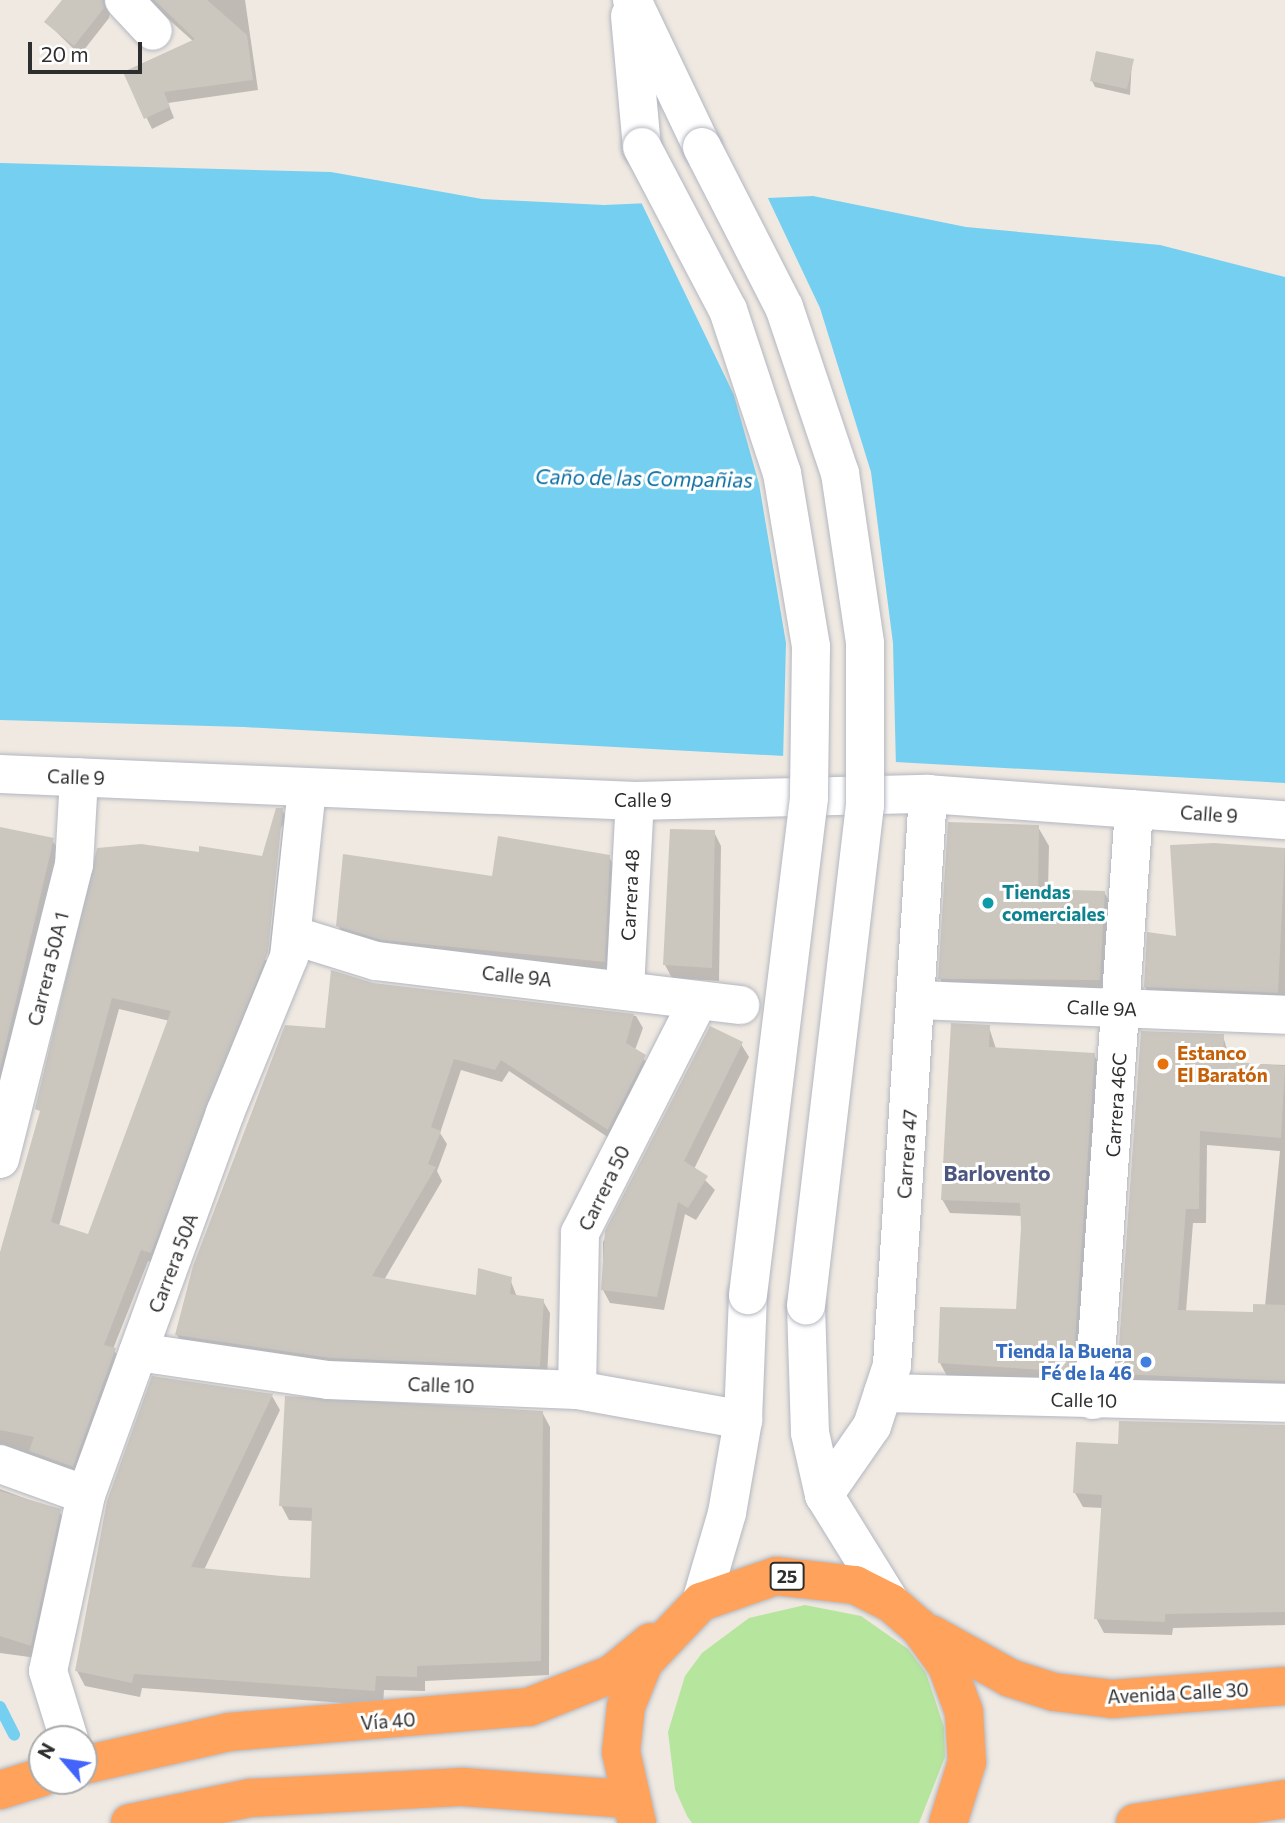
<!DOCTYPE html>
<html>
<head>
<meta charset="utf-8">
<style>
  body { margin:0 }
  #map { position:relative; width:1285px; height:1823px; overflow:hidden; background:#efe9e1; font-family:Commissioner,sans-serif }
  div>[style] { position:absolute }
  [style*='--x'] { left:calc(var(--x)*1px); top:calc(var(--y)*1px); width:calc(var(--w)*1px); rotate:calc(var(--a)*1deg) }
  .green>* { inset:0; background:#b6e59e }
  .water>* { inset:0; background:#75cff0 }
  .pier>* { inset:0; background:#efe9e1 }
  .shadow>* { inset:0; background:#0003 }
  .stream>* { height:12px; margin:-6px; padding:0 6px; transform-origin:6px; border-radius:6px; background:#75cff0 }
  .building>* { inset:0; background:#cbc7bf }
  .roads { filter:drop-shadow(0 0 2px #b4b7c1) drop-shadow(0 0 2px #b4b7c1) }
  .minor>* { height:38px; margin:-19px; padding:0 19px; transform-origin:19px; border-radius:19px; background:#fff }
  .highway>* { height:38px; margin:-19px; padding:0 19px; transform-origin:19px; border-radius:19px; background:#ffa35c }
  .bridges { filter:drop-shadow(0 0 2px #b4b7c1) drop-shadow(0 0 2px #b4b7c1) }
  .minor-bridge>* { height:38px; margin:-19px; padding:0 19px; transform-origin:19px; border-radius:19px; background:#fff }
  .dots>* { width:19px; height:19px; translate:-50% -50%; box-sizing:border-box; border:4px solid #fff; border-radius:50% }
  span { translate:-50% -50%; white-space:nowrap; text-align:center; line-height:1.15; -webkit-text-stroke:6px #fff; paint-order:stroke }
  .shield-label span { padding:2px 5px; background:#fff; border:2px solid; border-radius:5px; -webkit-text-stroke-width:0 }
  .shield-label { font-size:18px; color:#2e2e2e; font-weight:700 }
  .street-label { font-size:19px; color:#2e2e2e }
  .culture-label { font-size:19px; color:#0d838f; font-weight:700 }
  .left { translate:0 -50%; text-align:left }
  .food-label { font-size:19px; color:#c56008; font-weight:700 }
  .shop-label { font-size:19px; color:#366cbe; font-weight:700 }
  .right { translate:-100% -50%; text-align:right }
  .water-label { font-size:21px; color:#0d6fa3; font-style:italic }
  .neighbourhood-label { font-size:21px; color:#4d5680; font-weight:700 }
  .north { position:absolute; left:28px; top:1725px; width:70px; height:70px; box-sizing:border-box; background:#fff; border:2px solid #ababab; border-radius:50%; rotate:299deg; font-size:19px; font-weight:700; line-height:28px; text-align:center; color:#2e2e2e }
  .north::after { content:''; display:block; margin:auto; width:24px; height:32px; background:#4264fb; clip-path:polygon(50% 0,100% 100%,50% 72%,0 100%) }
  .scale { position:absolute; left:28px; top:42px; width:114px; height:32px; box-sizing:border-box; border:4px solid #2e2e2e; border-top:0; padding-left:9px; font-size:21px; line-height:24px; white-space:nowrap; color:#2e2e2e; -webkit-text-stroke:5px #fff; paint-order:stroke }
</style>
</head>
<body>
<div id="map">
  <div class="green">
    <i style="clip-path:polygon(805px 1605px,861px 1616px,908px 1649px,926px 1673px,944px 1727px,945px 1757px,919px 1823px,692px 1823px,687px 1816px,675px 1789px,668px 1732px,685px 1676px,702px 1653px,749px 1618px)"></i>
  </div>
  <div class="water">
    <i style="clip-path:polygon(0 163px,331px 172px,482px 199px,604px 205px,813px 196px,966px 227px,1160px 245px,1285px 277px,1285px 783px,244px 727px,0 720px)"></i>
  </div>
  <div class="pier">
    <i style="clip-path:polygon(766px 194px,820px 308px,871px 472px,893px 643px,896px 767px,783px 761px,786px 643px,759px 484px,734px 395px,640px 200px)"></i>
  </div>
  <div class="shadow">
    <i style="clip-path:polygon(64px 0,113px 0,109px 18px,80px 55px,46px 22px)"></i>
    <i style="clip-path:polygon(147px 0,245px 0,258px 90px,168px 103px,174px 118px,152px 129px,125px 73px,194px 42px)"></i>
    <i style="clip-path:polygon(1132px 60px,1130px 95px,1095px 87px,1092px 81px)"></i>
    <i style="clip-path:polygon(evenodd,282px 810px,289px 822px,274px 965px,158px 1264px,148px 1261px,113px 1349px,122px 1362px,80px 1478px,0 1458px,0 1260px,46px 1112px,39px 1100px,201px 854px,264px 858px,282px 810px,283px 824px,268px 960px,265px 960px,279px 832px,283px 824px,282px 810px,119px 1009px,170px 1021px,89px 1236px,59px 1226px,119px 1009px)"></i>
    <i style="clip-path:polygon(1038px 827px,1049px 846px,1048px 891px,1104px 892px,1115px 911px,1110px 998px,951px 997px,940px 979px)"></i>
    <i style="clip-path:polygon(0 829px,52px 840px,60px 852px,0 1103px)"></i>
    <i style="clip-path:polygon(714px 832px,721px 846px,719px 981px,672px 978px,665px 965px)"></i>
    <i style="clip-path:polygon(1171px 847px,1285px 850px,1285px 1002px,1153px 1000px,1145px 987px,1178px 938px)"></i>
    <i style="clip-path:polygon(609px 857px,616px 869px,611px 974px,345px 938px,338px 925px,494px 878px)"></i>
    <i style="clip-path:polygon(373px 984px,636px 1016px,643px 1028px,635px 1050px,652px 1068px,615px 1142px,509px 1071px,502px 1082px,461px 1070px,440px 1133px,447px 1144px,437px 1171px,442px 1181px,384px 1280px,478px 1297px,510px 1279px,517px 1297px,543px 1301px,550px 1313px,547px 1379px,338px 1370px,184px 1347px,177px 1335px,327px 1029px)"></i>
    <i style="clip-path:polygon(989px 1027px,996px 1049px,1094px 1055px,1102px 1069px,1080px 1385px,947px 1376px,940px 1363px,1018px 1311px,1022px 1216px,950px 1213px,942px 1199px)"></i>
    <i style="clip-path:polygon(711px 1028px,741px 1044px,749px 1057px,694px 1169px,715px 1190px,696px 1220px,685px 1214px,664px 1310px,610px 1303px,603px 1290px,603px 1242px)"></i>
    <i style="clip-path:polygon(evenodd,1223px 1036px,1231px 1063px,1285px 1065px,1285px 1394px,1131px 1387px,1123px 1373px,1223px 1036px,1207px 1145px,1280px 1151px,1265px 1306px,1255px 1313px,1186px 1312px,1193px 1223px,1206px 1223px,1207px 1145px)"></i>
    <i style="clip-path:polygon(272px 1396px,280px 1410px,204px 1570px,312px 1579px,314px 1521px,289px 1520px,281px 1505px,542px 1412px,550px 1427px,549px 1675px,425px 1681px,425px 1691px,384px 1690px,383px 1706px,142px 1688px,140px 1697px,85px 1686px,77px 1671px)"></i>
    <i style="clip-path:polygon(1285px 1427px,1285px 1625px,1173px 1628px,1172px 1635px,1104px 1633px,1096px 1618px,1103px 1508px,1083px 1507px,1075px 1493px,1119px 1446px)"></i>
    <i style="clip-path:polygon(0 1489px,59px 1511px,66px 1523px,37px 1658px,0 1653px)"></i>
  </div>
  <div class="stream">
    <i style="--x:0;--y:1707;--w:31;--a:63"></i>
  </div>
  <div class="building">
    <i style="clip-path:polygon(62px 0,103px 0,104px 8px,74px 46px,44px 22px)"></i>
    <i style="clip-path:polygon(154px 0,207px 0,247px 35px,253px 80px,164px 92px,170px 107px,144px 119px,123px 72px,195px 39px)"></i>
    <i style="clip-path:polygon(1096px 51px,1134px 59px,1127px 89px,1090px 81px)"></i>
    <i style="clip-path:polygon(evenodd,276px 808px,283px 808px,268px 952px,151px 1253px,141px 1250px,104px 1345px,116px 1348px,73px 1467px,29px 1451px,34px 1437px,0 1430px,0 1252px,40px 1111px,35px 1109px,97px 848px,141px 844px,199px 852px,199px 846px,262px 856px,276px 808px,112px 998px,171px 1011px,88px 1234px,51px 1222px,112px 998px)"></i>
    <i style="clip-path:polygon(948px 822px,1039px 825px,1038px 889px,1105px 891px,1100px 980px,938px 979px)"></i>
    <i style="clip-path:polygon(0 827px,54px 838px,0 1069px)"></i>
    <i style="clip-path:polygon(670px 829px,715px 830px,712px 968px,663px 965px)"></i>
    <i style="clip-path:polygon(498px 836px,610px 855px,605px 962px,381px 940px,336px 926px,343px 854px,492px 876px)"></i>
    <i style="clip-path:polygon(1214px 843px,1285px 848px,1278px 993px,1144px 987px,1147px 932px,1176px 936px,1170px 845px)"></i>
    <i style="clip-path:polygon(331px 970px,373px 983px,634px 1014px,626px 1043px,646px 1055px,608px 1130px,501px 1060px,495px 1070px,454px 1059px,431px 1127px,441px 1131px,428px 1164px,436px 1167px,372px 1276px,476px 1295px,478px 1268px,512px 1277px,510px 1294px,544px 1299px,540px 1367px,330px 1358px,175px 1335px,193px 1266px,285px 1025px,325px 1028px)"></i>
    <i style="clip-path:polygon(951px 1023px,990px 1025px,989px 1047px,1095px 1053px,1073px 1372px,938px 1363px,940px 1307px,1016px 1309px,1021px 1228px,1020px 1203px,941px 1200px)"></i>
    <i style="clip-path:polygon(710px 1026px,743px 1042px,684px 1161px,708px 1176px,688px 1208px,678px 1202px,657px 1297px,601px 1290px,605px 1231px)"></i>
    <i style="clip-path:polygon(1141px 1031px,1224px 1034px,1223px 1061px,1285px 1066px,1281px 1138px,1200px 1131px,1199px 1209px,1186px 1209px,1178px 1310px,1253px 1312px,1253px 1304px,1285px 1305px,1285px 1381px,1117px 1374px)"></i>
    <i style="clip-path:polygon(152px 1376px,273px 1394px,191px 1567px,281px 1576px,310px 1578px,312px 1508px,279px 1506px,285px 1396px,543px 1411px,541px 1661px,417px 1666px,417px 1677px,376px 1676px,375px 1691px,134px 1674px,132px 1683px,75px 1671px,107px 1501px)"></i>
    <i style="clip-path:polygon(1119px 1421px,1285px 1425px,1285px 1612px,1165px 1614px,1165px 1622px,1094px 1619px,1102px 1495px,1073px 1493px,1076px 1442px,1118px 1444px)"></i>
    <i style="clip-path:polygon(0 1491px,61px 1509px,31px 1646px,0 1636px)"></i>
  </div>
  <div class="roads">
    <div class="minor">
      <i style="--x:124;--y:0;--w:42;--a:46.9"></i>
      <i style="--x:632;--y:0;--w:163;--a:64.5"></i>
      <i style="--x:630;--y:16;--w:132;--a:84.8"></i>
      <i style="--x:0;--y:774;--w:636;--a:2.43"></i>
      <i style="--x:635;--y:801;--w:293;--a:-1.4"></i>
      <i style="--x:928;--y:794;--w:358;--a:4.2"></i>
      <i style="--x:295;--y:936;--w:85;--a:17.2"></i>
      <i style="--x:376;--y:961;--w:367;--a:6.9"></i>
      <i style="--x:625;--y:989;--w:188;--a:-87"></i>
      <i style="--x:918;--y:1000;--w:367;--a:2.3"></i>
      <i style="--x:0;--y:1159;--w:303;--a:-75.9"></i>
      <i style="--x:74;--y:865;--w:88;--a:-86.7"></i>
      <i style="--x:806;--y:1306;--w:127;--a:88.2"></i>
      <i style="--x:810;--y:1433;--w:64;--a:77.3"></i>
      <i style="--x:824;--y:1495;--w:127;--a:58.2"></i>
      <i style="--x:138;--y:1352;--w:192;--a:8.4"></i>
      <i style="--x:328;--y:1380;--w:249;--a:2.3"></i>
      <i style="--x:577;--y:1390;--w:169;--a:10.2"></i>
      <i style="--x:577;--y:1390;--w:157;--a:-88.9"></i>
      <i style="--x:580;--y:1233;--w:258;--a:-63"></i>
      <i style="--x:883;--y:1393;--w:402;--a:1.4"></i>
      <i style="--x:1093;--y:1400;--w:592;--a:-86.03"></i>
      <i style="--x:0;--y:1464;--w:91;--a:19.8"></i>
      <i style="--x:824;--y:1495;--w:84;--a:-55.2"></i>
      <i style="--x:872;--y:1426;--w:64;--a:-71.8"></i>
      <i style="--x:892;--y:1365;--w:572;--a:-86.39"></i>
      <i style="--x:701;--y:1602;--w:93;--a:-73.7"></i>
      <i style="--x:727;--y:1513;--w:94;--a:-80.2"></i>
      <i style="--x:743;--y:1420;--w:125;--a:-87.7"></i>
      <i style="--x:69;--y:1739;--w:71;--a:-107.2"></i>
      <i style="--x:48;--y:1671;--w:180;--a:-77.8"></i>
      <i style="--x:86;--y:1495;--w:407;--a:-70"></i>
      <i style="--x:225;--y:1113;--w:169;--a:-67.7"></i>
      <i style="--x:289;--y:957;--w:170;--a:-83.9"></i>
    </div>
    <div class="highway">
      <i style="--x:931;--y:1634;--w:90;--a:29.1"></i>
      <i style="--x:1010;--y:1678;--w:46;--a:17.7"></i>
      <i style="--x:1054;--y:1692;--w:58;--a:6.9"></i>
      <i style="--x:1112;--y:1699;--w:173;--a:-4.3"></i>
      <i style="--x:84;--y:1765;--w:149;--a:-12.8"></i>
      <i style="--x:229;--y:1732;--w:301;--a:-4.8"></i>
      <i style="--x:529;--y:1707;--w:89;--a:-21.7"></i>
      <i style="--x:612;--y:1674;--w:50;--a:-39.4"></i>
      <i style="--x:0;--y:1790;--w:44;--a:-17.2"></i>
      <i style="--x:130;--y:1823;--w:123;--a:-11.8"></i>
      <i style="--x:250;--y:1798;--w:213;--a:-3"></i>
      <i style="--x:463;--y:1787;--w:165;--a:4.2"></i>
      <i style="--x:637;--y:1823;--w:73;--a:-102.7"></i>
      <i style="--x:621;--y:1752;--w:46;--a:-83.8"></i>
      <i style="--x:626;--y:1706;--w:48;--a:-67.8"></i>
      <i style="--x:644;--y:1662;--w:83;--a:-46.5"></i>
      <i style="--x:701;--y:1602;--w:79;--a:-19.1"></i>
      <i style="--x:776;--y:1576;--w:80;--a:6.5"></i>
      <i style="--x:855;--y:1585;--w:40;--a:26.6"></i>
      <i style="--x:891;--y:1603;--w:37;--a:41"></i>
      <i style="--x:919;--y:1627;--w:48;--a:54.3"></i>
      <i style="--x:947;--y:1666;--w:49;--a:69.7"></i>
      <i style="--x:964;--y:1712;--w:50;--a:86.6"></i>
      <i style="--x:967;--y:1762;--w:64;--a:107.3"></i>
      <i style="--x:1135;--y:1823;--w:152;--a:-9.1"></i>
    </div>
  </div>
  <div class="bridges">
    <div class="minor-bridge">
      <i style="--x:642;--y:147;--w:184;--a:62.2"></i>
      <i style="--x:728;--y:310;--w:172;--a:71.7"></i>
      <i style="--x:782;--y:473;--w:176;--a:80.5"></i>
      <i style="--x:811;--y:647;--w:151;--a:90.8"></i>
      <i style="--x:809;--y:798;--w:501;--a:97"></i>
      <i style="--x:702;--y:147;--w:180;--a:62.9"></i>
      <i style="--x:784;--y:307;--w:175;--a:71.4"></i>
      <i style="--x:840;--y:473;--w:172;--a:81.6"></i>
      <i style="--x:865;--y:643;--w:162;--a:90"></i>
      <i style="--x:865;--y:805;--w:504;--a:96.72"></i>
    </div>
  </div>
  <div class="dots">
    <i style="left:988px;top:903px;background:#0f9aa8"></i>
    <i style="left:1163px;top:1064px;background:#e8710a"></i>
    <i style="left:1146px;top:1362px;background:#3f7fe0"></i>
  </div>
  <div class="shield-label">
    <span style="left:787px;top:1576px">25</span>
  </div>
  <div class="street-label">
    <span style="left:76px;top:777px;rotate:2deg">Calle 9</span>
    <span style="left:643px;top:800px">Calle 9</span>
    <span style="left:1209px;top:814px;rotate:4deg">Calle 9</span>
    <span style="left:630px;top:895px;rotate:-87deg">Carrera 48</span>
    <span style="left:48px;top:969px;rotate:-76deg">Carrera 50A 1</span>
    <span style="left:517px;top:976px;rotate:6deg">Calle 9A</span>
    <span style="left:1102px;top:1008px;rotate:2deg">Calle 9A</span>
    <span style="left:1116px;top:1105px;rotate:-86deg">Carrera 46C</span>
    <span style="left:907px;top:1154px;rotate:-86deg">Carrera 47</span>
    <span style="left:604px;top:1188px;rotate:-64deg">Carrera 50</span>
    <span style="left:173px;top:1263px;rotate:-69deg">Carrera 50A</span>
    <span style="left:441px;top:1385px;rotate:2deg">Calle 10</span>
    <span style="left:1084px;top:1400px;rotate:1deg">Calle 10</span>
    <span style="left:1178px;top:1693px;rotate:-3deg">Avenida Calle 30</span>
    <span style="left:388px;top:1721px;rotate:-4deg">Vía 40</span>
  </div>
  <div class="culture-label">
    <span class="left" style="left:1002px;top:903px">Tiendas<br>comerciales</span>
  </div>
  <div class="food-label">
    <span class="left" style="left:1177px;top:1064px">Estanco<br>El Baratón</span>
  </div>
  <div class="shop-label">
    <span class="right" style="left:1132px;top:1362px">Tienda la Buena<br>Fé de la 46</span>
  </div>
  <div class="water-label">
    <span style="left:644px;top:478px;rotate:1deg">Caño de las Compañias</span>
  </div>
  <div class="neighbourhood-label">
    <span style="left:997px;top:1173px">Barlovento</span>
  </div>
  <div class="north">N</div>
  <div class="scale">20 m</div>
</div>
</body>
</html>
